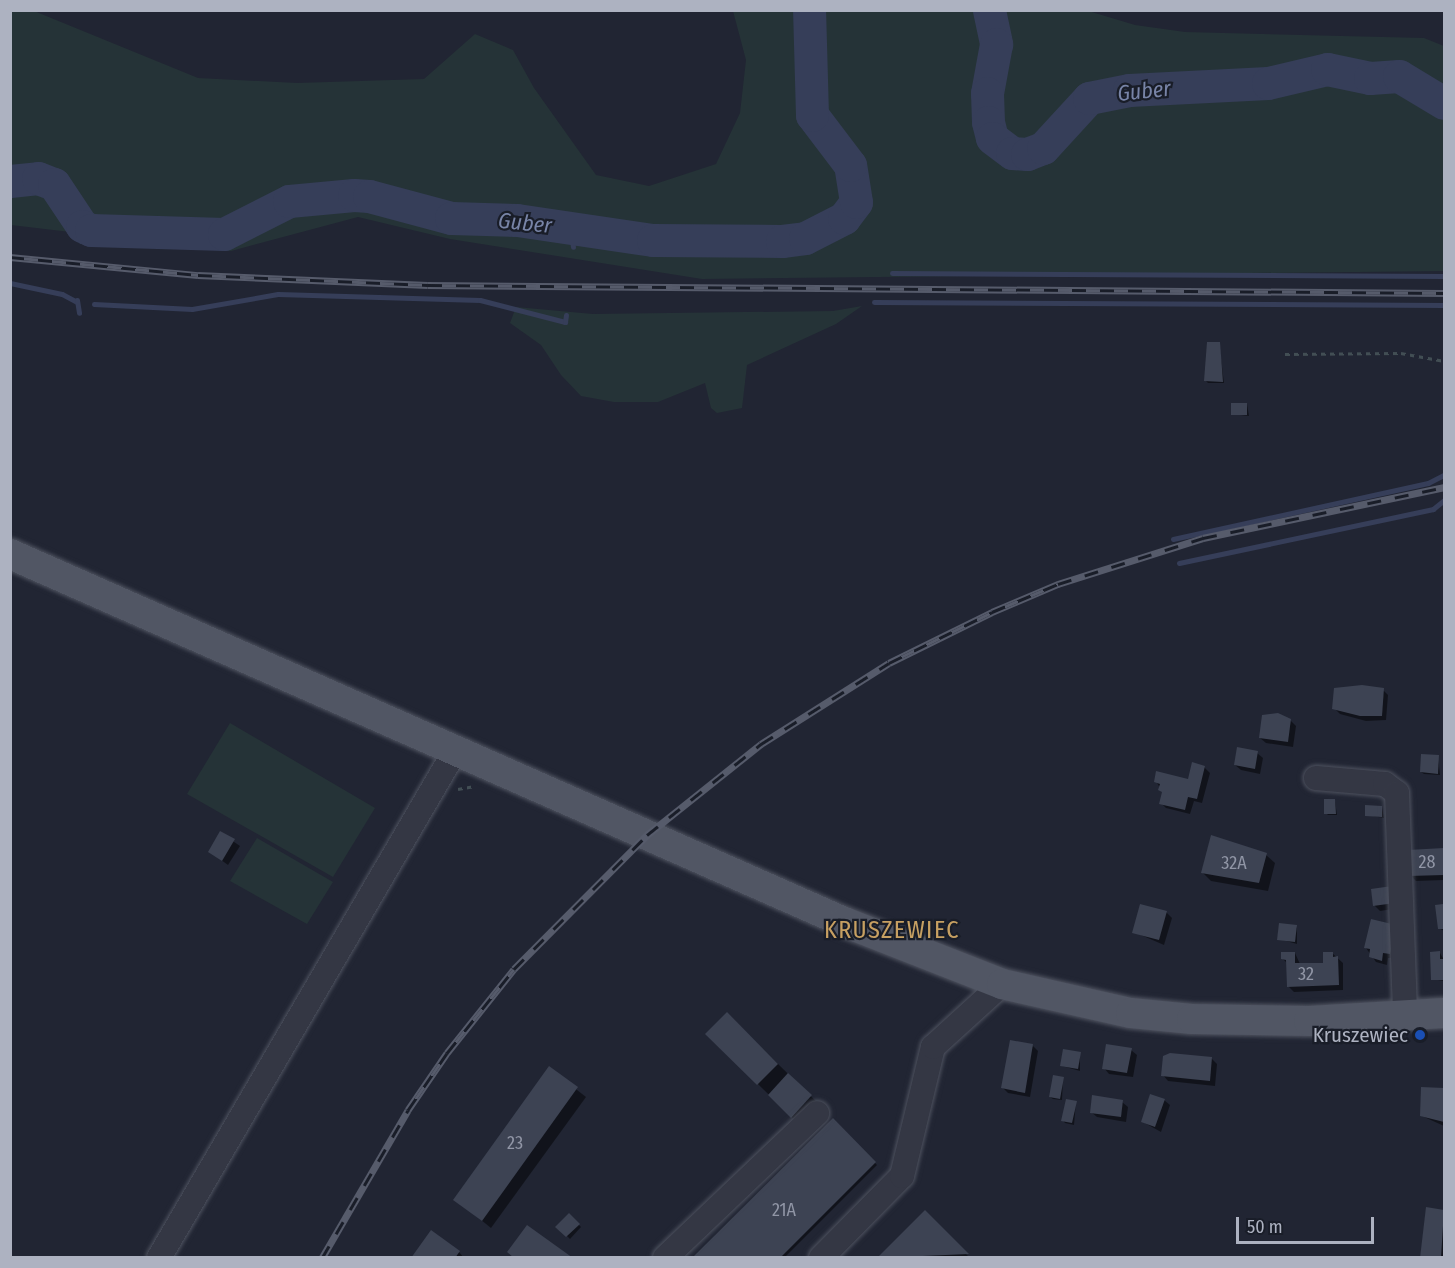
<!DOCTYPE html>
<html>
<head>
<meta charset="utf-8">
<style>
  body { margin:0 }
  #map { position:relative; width:1455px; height:1268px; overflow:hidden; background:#212533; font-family:"Fira Sans Condensed",sans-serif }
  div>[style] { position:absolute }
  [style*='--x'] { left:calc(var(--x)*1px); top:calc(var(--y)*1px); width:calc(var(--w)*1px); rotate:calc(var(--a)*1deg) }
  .green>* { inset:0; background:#253337 }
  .shadow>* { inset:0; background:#0007 }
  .stream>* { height:5px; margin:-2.5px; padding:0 2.5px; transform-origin:2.5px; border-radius:2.5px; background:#363e59 }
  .river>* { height:33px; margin:-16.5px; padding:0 16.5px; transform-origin:16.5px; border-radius:16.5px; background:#363e59 }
  .building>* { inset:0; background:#3d4353 }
  .path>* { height:3px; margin-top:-1.5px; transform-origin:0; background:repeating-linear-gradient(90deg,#424e54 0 4.5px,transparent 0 9px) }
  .roads { filter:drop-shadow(0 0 2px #4e525f) drop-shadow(0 0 2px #4e525f) }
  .minor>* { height:24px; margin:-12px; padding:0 12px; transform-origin:12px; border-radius:12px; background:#343744 }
  .major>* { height:30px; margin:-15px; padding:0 15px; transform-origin:15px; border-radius:15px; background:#515664 }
  .rail>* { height:7px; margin-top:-3.5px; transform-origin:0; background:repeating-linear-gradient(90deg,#191d28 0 14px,#565b6b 0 28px); box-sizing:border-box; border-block:2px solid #565b6b }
  .dots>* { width:16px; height:16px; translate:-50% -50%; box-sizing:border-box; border:3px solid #191d28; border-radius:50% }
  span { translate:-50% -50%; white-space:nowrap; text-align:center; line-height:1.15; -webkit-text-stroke:4.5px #191d28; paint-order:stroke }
  .number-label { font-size:18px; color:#9196a6 }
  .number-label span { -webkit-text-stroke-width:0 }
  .poi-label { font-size:21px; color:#adb2c1 }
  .right { translate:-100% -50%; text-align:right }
  .water-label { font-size:22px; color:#7884a7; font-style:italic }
  .quarter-label { font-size:24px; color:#c7a062; letter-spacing:1.5px }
  .frame { position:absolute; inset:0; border:12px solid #adb2c1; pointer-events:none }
  .scale { position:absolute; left:1236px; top:1217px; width:138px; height:27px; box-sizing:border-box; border:3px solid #adb2c1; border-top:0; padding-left:8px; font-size:18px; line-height:21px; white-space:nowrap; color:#adb2c1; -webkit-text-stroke:4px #191d28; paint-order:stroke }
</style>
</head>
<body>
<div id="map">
  <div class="green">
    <i style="clip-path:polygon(11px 10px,34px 11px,198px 78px,297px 83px,424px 79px,475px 34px,513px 50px,534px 88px,596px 175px,649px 186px,716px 164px,740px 113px,746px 60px,733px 11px,1085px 10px,1135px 25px,1185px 32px,1424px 38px,1444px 46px,1444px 271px,702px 279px,450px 239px,358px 217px,231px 251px,11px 225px)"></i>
    <i style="clip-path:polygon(862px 306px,836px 324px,747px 365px,742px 408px,717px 413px,711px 408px,705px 383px,658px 402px,614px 402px,581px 396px,561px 375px,541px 345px,510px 323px,516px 307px,593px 314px,833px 311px)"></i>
    <i style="clip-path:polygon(230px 723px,375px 808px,333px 877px,187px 794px)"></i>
    <i style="clip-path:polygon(257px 838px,333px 882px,307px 924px,230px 881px)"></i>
  </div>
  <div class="shadow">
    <i style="clip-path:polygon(1219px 343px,1224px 383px,1208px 383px,1206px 381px)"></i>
    <i style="clip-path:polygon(1247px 404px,1249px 416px,1232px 414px)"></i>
    <i style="clip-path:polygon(1383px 690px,1388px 695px,1386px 720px,1366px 721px,1340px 714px,1334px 708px)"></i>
    <i style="clip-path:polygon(1290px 720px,1296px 726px,1293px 747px,1266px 743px,1260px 738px)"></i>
    <i style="clip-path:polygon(1257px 753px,1263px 758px,1260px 774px,1241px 770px,1235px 765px)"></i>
    <i style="clip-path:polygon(1438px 757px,1440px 775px,1424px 774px,1421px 772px)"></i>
    <i style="clip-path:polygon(1204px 767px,1210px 773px,1202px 803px,1194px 801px,1190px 814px,1166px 808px,1161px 803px,1163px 793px,1156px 781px,1189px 781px)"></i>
    <i style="clip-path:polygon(1335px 801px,1337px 815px,1328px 815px,1326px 813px)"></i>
    <i style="clip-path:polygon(1382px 807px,1384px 818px,1367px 815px)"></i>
    <i style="clip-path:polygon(221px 833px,240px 846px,228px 865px,210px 852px)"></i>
    <i style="clip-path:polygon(1212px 836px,1266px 855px,1275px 863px,1268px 891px,1211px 881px,1202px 872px)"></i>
    <i style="clip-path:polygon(1444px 850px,1444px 880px,1416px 881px,1411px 876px,1410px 851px)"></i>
    <i style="clip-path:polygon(1373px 890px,1399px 908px,1380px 911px,1375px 906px)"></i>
    <i style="clip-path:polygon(1442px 906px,1444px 908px,1444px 931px,1439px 928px)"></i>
    <i style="clip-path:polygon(1166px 912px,1172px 918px,1164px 945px,1134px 932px)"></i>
    <i style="clip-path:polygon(1396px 926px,1395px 958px,1388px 958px,1387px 965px,1376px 962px,1366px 948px)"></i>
    <i style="clip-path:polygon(1297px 927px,1297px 944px,1279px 939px)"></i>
    <i style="clip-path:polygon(1295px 953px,1300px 964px,1325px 964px,1332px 953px,1343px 963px,1343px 990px,1294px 992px,1288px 986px,1288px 964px,1282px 958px)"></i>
    <i style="clip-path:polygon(1440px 953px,1444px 960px,1444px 981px,1432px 979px)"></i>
    <i style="clip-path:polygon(727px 1014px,828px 1113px,809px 1134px,707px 1034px)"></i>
    <i style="clip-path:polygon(1033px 1046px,1038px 1051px,1030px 1097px,1008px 1093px,1003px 1088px)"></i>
    <i style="clip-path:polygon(1131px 1050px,1137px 1055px,1133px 1077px,1109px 1074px,1104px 1068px)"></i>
    <i style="clip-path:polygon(1080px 1054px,1080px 1071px,1062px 1066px)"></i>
    <i style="clip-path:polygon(1211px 1058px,1217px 1064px,1215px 1086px,1168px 1081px,1163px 1075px)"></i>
    <i style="clip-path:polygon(549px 1068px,586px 1097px,491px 1228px,455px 1199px)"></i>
    <i style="clip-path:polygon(1063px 1078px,1062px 1100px,1053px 1099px,1050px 1097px)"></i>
    <i style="clip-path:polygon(1423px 1088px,1444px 1089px,1444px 1126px,1422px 1116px)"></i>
    <i style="clip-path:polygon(1164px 1100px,1170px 1105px,1161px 1132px,1143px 1122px)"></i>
    <i style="clip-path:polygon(1076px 1102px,1074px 1125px,1065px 1123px,1063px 1120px)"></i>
    <i style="clip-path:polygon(1122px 1102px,1128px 1107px,1126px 1122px,1097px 1117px,1091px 1112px)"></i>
    <i style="clip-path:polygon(833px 1120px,877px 1165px,784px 1258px,694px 1258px)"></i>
    <i style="clip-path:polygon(1427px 1209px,1444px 1211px,1444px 1258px,1421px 1258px)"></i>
    <i style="clip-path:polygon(925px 1213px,970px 1258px,879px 1258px)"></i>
    <i style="clip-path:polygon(569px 1215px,581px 1227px,570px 1239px,558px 1227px)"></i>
    <i style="clip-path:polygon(459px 1252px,464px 1258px,413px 1258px)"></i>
  </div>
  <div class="stream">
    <i style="--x:570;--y:228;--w:19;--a:81"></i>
    <i style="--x:81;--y:241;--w:15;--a:-86"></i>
    <i style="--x:892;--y:273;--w:552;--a:0.31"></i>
    <i style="--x:10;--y:283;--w:53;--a:11.9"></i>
    <i style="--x:62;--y:294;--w:17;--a:28"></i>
    <i style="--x:77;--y:300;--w:13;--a:81"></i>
    <i style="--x:874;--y:302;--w:570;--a:0.3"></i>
    <i style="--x:94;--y:304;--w:98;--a:2.9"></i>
    <i style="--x:192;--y:309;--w:87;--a:-9.9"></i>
    <i style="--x:278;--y:294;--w:202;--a:1.7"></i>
    <i style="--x:480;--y:300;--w:88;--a:14.5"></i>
    <i style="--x:565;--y:322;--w:7;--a:-82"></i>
    <i style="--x:1173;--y:539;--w:261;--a:-12.4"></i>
    <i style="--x:1428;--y:483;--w:18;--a:-27"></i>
    <i style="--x:1179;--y:563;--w:260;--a:-12"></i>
    <i style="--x:1433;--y:509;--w:14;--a:-39"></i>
  </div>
  <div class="river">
    <i style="--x:989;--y:10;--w:35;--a:78"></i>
    <i style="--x:996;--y:44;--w:50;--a:100.4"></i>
    <i style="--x:987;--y:93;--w:29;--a:88"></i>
    <i style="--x:988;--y:122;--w:16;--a:76"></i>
    <i style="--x:992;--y:138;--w:25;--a:37"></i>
    <i style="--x:1012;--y:153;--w:15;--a:4"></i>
    <i style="--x:1027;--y:154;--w:17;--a:-21"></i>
    <i style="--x:1043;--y:148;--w:68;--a:-47.4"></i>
    <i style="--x:1089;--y:98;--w:41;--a:-11.3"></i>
    <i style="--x:1129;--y:90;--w:139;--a:-2.9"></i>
    <i style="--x:1268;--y:83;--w:61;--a:-13.3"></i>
    <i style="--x:1327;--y:69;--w:44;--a:11.8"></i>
    <i style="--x:1370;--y:78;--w:29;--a:-4"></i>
    <i style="--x:1399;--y:76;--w:52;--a:31"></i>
    <i style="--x:10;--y:181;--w:28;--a:-6"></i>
    <i style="--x:38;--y:178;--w:17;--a:21"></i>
    <i style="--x:54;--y:184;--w:50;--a:56.3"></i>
    <i style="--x:82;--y:226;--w:10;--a:24"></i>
    <i style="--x:91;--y:230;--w:133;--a:1.7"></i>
    <i style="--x:224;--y:234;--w:73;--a:-26.9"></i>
    <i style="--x:289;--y:201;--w:65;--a:-5.3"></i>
    <i style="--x:354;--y:195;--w:15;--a:4"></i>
    <i style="--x:369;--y:196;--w:85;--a:15"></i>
    <i style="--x:451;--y:218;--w:66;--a:1.7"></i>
    <i style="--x:517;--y:220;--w:137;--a:8.4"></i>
    <i style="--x:653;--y:240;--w:129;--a:0.4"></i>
    <i style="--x:782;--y:241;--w:23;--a:-7"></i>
    <i style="--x:805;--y:238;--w:44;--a:-27.1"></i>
    <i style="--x:844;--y:218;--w:20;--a:-53"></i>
    <i style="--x:856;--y:202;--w:37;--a:-99"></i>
    <i style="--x:850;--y:165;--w:63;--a:-127.2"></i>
    <i style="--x:812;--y:115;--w:105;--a:-91.6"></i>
  </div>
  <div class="building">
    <i style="clip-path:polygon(1207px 342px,1220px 342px,1223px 382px,1204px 381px)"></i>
    <i style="clip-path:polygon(1231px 403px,1247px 403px,1247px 415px,1231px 415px)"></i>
    <i style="clip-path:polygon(1362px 685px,1384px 688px,1382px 716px,1360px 716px,1332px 709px,1334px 688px)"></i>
    <i style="clip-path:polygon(1278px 713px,1291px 719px,1288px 742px,1259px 738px,1262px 715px)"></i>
    <i style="clip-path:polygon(1237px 747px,1258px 751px,1255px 769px,1234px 765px)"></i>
    <i style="clip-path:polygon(1421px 754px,1439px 755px,1438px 774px,1420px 772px)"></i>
    <i style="clip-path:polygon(1192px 762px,1205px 766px,1197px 799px,1188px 797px,1185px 810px,1159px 804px,1162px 792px,1158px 790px,1160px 784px,1154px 782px,1156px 771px,1188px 779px)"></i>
    <i style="clip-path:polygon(1324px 799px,1335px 799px,1336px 814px,1324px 814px)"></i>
    <i style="clip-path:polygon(1365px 805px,1382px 806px,1382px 817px,1365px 816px)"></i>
    <i style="clip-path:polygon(220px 831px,235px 839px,222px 861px,208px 852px)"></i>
    <i style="clip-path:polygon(1211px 835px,1267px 853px,1259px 883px,1201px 873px)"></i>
    <i style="clip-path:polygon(1444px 848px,1444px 875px,1409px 876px,1408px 850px)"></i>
    <i style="clip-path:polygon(1392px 886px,1395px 903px,1373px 906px,1371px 889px)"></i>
    <i style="clip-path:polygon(1140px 904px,1167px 911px,1159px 940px,1132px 933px)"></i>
    <i style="clip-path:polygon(1443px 904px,1444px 929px,1438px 929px,1435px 905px)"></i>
    <i style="clip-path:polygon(1371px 919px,1396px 925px,1390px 954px,1383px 953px,1382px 961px,1369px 957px,1370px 949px,1364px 948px)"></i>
    <i style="clip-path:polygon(1279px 923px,1297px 925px,1295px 942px,1277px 940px)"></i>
    <i style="clip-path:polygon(1440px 951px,1440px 959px,1444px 959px,1444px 980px,1431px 980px,1430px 952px)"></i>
    <i style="clip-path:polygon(1281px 952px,1295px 952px,1295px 963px,1323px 963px,1323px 952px,1333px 952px,1333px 957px,1338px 956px,1339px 985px,1287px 987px,1286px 960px,1281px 959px)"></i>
    <i style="clip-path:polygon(727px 1012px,778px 1064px,757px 1085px,705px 1034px)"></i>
    <i style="clip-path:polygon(1010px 1040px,1033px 1044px,1025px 1093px,1001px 1088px)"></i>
    <i style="clip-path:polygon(1106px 1044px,1132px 1048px,1127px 1073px,1102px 1069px)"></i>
    <i style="clip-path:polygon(1063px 1049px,1081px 1052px,1078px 1069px,1060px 1066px)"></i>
    <i style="clip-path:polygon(1170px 1053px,1212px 1057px,1210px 1081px,1161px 1076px,1163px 1056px)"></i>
    <i style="clip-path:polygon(549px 1066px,578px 1087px,482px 1221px,453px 1200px)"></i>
    <i style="clip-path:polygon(788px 1073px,812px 1095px,791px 1118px,768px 1095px)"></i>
    <i style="clip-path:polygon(1053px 1075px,1064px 1077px,1060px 1099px,1049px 1097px)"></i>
    <i style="clip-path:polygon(1421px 1087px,1444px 1088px,1444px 1122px,1420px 1116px)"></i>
    <i style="clip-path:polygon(1150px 1094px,1165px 1099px,1155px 1127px,1141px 1122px)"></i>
    <i style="clip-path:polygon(1092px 1095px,1123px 1100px,1121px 1117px,1090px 1113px)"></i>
    <i style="clip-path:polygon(1066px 1099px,1077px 1101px,1072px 1123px,1061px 1121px)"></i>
    <i style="clip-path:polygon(833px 1118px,876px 1162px,780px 1258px,692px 1258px)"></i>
    <i style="clip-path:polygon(1426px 1207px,1444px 1210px,1441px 1258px,1420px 1258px)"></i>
    <i style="clip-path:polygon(925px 1210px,969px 1254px,877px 1258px)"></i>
    <i style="clip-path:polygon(569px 1213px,580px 1224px,566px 1237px,555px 1227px)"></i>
    <i style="clip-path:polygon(527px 1225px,573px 1258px,514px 1258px,507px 1252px)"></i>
    <i style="clip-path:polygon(431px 1230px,460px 1251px,455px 1258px,411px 1258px)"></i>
  </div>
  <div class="path">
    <i style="--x:1285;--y:354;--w:116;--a:-0.5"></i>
    <i style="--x:1401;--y:353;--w:44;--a:10.5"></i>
    <i style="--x:458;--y:789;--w:17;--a:-10"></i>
  </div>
  <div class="roads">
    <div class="minor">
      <i style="--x:1316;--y:778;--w:69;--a:5"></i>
      <i style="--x:1385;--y:784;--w:15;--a:37"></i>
      <i style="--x:1397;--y:793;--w:222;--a:87.9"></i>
      <i style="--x:159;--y:1258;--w:587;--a:-59.72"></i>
      <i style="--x:665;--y:1258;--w:210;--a:-43.6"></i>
      <i style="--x:821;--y:1258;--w:115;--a:-45.4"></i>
      <i style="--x:902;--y:1176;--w:133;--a:-76.5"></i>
      <i style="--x:933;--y:1047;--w:93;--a:-42.4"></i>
    </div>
    <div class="major">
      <i style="--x:10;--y:554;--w:912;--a:23.81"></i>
      <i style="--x:844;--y:922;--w:170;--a:21.4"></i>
      <i style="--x:1002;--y:984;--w:132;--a:12.7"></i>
      <i style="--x:1131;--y:1013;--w:61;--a:5.6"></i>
      <i style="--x:1192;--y:1019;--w:117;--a:1"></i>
      <i style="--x:1309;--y:1021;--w:135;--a:-3.4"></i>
    </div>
  </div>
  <div class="rail">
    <i style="--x:10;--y:257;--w:189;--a:5.5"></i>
    <i style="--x:198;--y:275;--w:230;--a:2.5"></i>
    <i style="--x:428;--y:285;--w:1016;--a:0.45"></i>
    <i style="--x:322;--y:1258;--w:171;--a:-59.8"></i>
    <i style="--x:408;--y:1110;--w:69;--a:-55.6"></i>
    <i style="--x:447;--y:1053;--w:107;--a:-51.4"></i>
    <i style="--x:514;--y:969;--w:189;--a:-45.2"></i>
    <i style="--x:647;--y:835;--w:146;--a:-38.6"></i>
    <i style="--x:761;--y:744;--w:151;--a:-32.3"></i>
    <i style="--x:889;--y:663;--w:115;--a:-26.3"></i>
    <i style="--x:992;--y:612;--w:72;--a:-23"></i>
    <i style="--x:1058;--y:584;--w:152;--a:-17.6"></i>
    <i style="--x:1203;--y:538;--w:246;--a:-11.9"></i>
  </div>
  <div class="dots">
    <i style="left:1420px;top:1035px;background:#1a4fb4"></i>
  </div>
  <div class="number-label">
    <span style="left:1427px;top:862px">28</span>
    <span style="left:1234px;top:863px">32A</span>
    <span style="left:1306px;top:974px">32</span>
    <span style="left:515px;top:1143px">23</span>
    <span style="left:784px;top:1210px">21A</span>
  </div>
  <div class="poi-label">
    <span class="right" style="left:1408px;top:1035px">Kruszewiec</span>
  </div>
  <div class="water-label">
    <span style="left:1144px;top:91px;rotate:-6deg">Guber</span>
    <span style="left:525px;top:223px;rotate:6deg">Guber</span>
  </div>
  <div class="quarter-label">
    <span style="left:892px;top:931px">KRUSZEWIEC</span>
  </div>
  <div class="frame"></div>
  <div class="scale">50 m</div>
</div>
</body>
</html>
